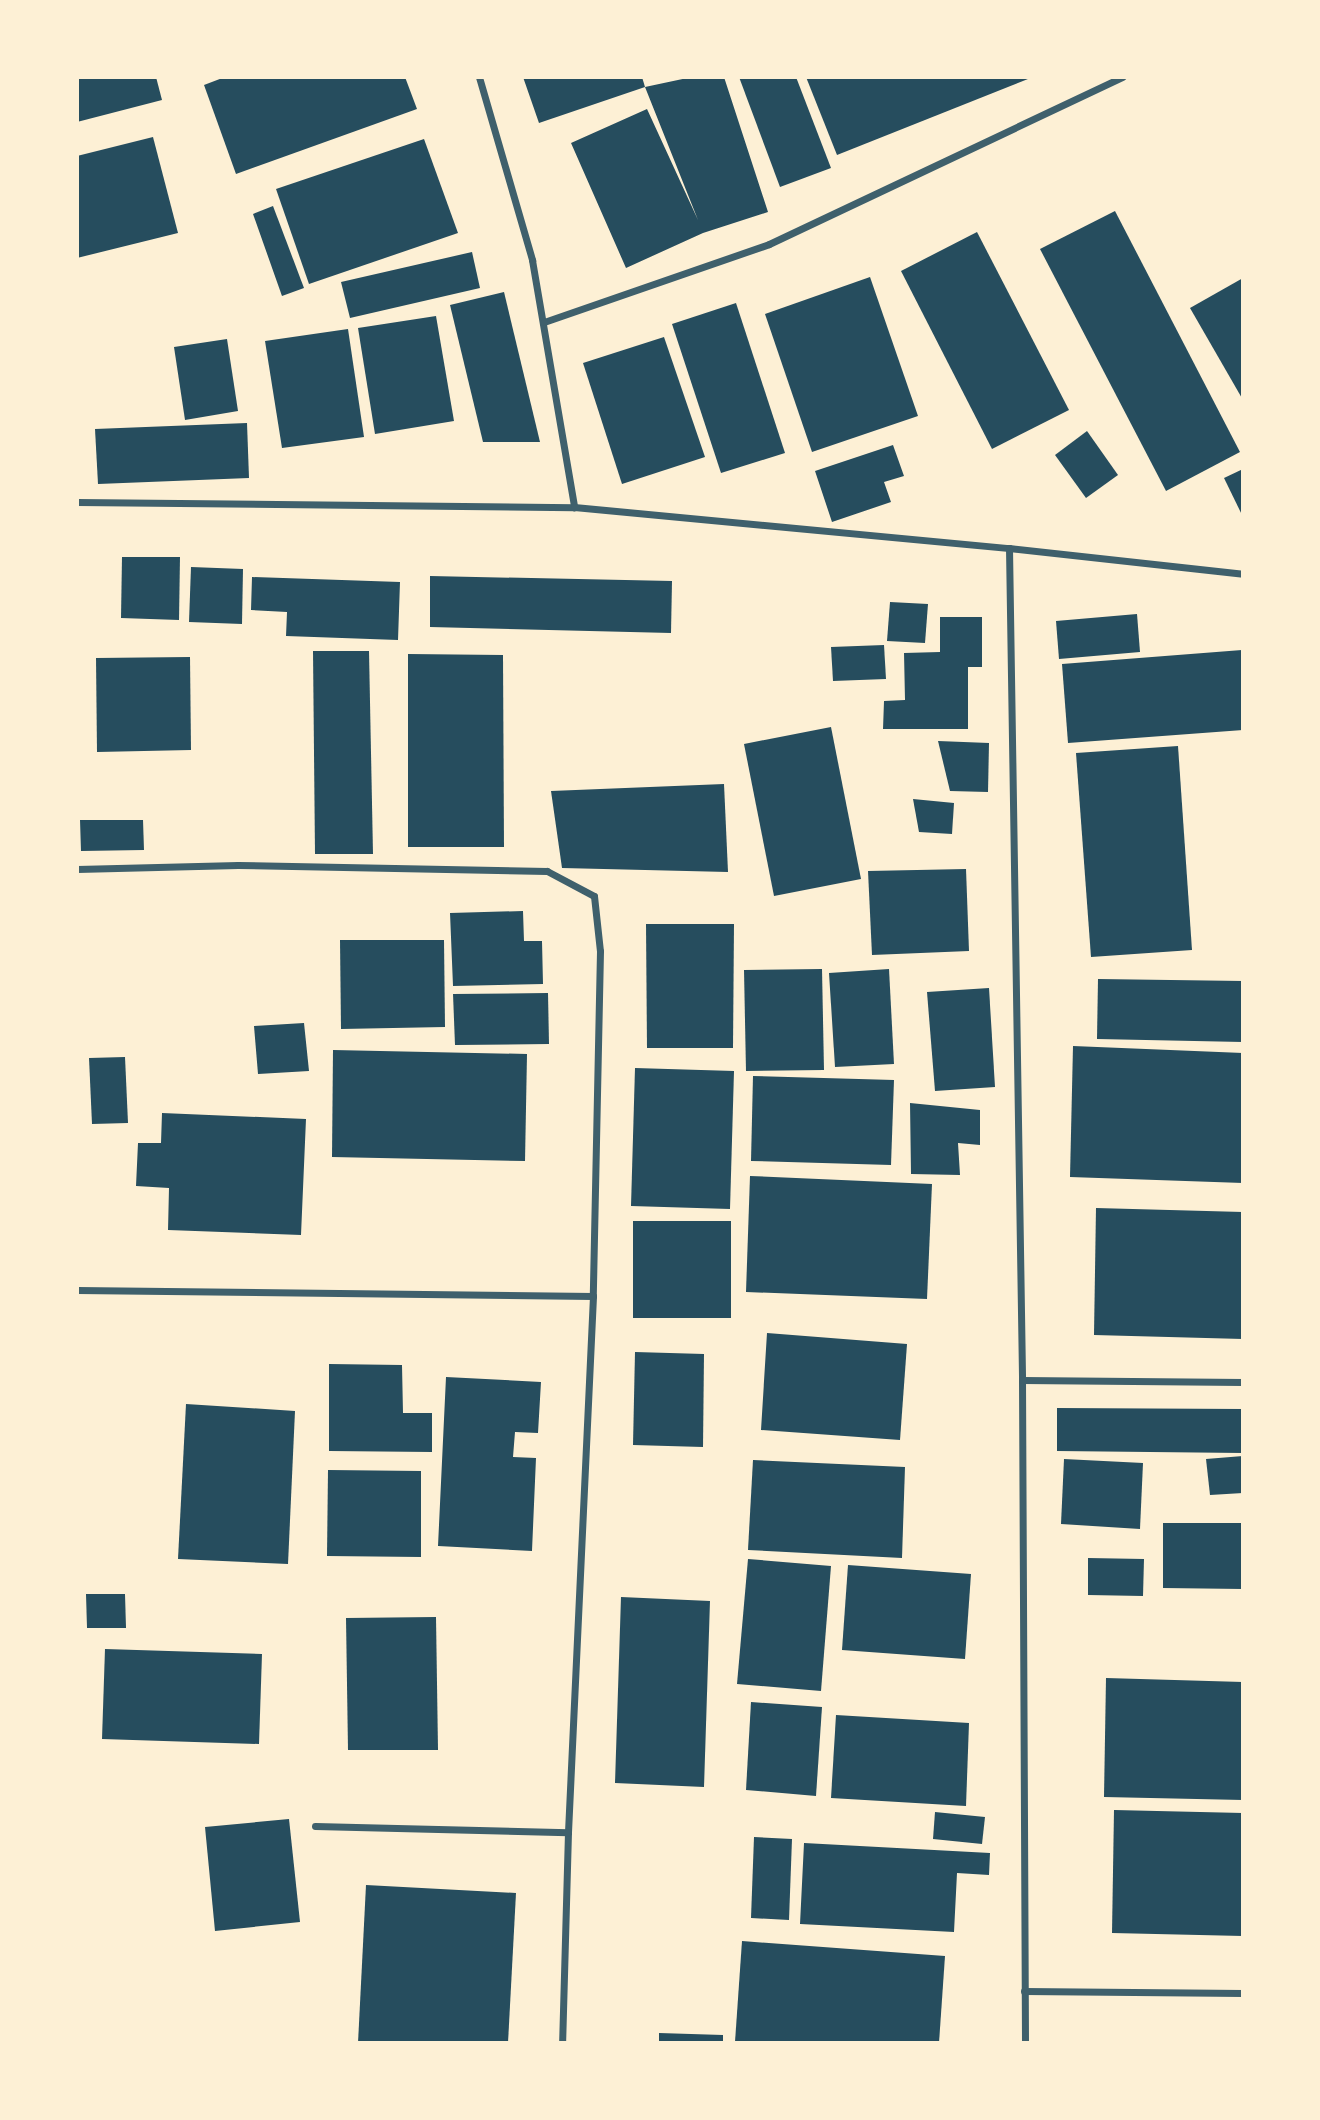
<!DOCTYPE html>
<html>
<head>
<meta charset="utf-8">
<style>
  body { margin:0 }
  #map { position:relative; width:1320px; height:2120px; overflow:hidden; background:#fdf0d5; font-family:"Alegreya Sans",sans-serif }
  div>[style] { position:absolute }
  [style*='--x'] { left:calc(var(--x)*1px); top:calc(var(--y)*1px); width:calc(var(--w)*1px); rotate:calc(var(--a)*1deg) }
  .building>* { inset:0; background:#264d5e }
  .minor>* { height:7px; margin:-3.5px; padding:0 3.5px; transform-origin:3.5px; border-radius:3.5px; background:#3f606c }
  span { translate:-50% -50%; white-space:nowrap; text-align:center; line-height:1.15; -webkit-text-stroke:5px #fdf0d5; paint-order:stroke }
  .frame { position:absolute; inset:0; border:79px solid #fdf0d5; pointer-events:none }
</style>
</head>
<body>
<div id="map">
  <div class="building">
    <i style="clip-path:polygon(77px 77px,156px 77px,162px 100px,77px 122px)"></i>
    <i style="clip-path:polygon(225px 77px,405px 77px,417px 109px,236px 174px,204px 85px)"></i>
    <i style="clip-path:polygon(523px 77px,642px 77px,645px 87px,539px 123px)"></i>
    <i style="clip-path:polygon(692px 77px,724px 77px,768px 212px,703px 233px,626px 268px,571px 143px,647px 109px,698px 220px,645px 87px)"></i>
    <i style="clip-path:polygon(739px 77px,796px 77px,831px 168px,780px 187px)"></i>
    <i style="clip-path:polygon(806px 77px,1033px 77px,837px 155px)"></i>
    <i style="clip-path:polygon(153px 137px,178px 233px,77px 258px,77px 156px)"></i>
    <i style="clip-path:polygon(424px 139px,458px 233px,309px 284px,276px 189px)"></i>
    <i style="clip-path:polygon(273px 206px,304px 288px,282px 296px,253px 214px)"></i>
    <i style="clip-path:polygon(1115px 211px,1240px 452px,1166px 491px,1040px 249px)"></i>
    <i style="clip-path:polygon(977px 232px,1069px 410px,992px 449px,901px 271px)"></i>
    <i style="clip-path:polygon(472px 252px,480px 288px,350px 318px,341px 282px)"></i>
    <i style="clip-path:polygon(870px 277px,918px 416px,812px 452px,765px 314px)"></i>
    <i style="clip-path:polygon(1243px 278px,1243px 400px,1190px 308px)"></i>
    <i style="clip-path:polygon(504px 292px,540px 442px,483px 442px,450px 305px)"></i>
    <i style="clip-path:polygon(736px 303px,785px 453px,721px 473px,672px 324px)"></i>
    <i style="clip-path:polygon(436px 316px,454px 421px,375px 434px,358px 328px)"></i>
    <i style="clip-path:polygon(348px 329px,364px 437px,282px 448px,265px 341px)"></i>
    <i style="clip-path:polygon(664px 337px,705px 457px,622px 484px,583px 363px)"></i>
    <i style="clip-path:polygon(227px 339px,238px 411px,185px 420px,174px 347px)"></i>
    <i style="clip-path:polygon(247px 423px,249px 478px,98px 484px,95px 429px)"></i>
    <i style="clip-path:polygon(1087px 431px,1118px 475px,1086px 498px,1055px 455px)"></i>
    <i style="clip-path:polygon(893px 445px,904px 476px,884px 482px,891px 502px,832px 522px,815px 471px)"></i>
    <i style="clip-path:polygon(1243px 469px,1243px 517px,1224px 478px)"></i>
    <i style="clip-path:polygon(122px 557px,180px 557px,179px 620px,121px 618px)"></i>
    <i style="clip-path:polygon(191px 567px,243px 569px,242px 624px,189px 622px)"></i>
    <i style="clip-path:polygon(430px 576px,672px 581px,671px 633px,430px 627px)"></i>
    <i style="clip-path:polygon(252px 577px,400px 582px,398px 640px,286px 636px,287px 612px,251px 610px)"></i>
    <i style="clip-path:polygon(890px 602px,928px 604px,925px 643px,887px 641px)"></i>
    <i style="clip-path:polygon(1137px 614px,1140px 652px,1059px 659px,1056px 621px)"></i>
    <i style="clip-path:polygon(940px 617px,982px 617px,982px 667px,968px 667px,968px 729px,883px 729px,884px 701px,905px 700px,904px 653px,940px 652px)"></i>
    <i style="clip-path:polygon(884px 645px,886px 679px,833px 681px,831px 647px)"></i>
    <i style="clip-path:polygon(1242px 650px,1243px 730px,1068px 743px,1062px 664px)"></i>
    <i style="clip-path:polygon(313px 651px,369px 651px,373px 854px,315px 854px)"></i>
    <i style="clip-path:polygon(408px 654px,503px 655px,504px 847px,408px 847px)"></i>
    <i style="clip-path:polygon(190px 657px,191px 750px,97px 752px,96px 658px)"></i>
    <i style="clip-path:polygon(831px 727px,861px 879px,774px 896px,744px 744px)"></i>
    <i style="clip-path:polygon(938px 741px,989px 743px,988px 792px,950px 791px)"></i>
    <i style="clip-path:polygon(1178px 746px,1192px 950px,1091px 957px,1076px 753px)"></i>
    <i style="clip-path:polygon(724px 784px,728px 872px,562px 868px,551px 791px)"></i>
    <i style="clip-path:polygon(913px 799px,954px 803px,952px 834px,919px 832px)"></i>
    <i style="clip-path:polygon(80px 820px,143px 820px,144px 850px,81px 851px)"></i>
    <i style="clip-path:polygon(966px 869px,969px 951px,872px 955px,868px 871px)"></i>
    <i style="clip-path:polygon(523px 911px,524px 941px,542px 941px,543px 984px,453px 986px,450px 913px)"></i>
    <i style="clip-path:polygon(646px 924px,734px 924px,733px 1048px,647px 1048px)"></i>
    <i style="clip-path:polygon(340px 940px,444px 940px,445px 1027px,341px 1029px)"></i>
    <i style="clip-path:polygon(822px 969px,824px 1070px,746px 1071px,744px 970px)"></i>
    <i style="clip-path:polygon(889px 969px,894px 1064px,835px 1067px,829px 973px)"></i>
    <i style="clip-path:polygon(1098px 979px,1243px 981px,1243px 1042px,1097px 1039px)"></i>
    <i style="clip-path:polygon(989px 988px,995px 1087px,935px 1091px,927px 992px)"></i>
    <i style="clip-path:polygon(548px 993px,549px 1044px,455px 1045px,453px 994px)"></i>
    <i style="clip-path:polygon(304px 1023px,309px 1071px,258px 1074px,254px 1026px)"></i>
    <i style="clip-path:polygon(1073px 1046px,1243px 1053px,1243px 1183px,1070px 1177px)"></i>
    <i style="clip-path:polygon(333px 1050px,527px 1054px,525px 1161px,332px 1157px)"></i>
    <i style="clip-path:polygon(125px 1057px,128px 1123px,92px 1124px,89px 1058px)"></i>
    <i style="clip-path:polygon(635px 1068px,734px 1071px,730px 1209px,631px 1206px)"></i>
    <i style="clip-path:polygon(753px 1076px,894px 1080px,891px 1165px,751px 1161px)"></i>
    <i style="clip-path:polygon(910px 1103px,980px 1110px,980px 1145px,958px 1143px,960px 1175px,911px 1174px)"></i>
    <i style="clip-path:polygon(162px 1113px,306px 1119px,301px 1235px,168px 1230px,169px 1188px,136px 1186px,138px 1143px,161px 1143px)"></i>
    <i style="clip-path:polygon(750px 1176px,932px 1184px,927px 1299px,746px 1292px)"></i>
    <i style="clip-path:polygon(1096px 1208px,1243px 1212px,1243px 1339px,1094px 1335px)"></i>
    <i style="clip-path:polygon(633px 1221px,731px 1221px,731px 1318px,633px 1318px)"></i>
    <i style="clip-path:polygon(767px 1333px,907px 1344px,900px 1440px,761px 1430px)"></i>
    <i style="clip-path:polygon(635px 1352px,704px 1354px,703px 1447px,633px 1445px)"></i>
    <i style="clip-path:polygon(329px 1364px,402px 1365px,403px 1413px,432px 1413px,432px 1452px,329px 1451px)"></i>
    <i style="clip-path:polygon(446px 1377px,541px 1382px,538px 1433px,515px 1432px,513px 1457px,536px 1458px,532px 1551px,438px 1546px)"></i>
    <i style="clip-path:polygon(186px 1404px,295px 1411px,288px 1564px,178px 1559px)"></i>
    <i style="clip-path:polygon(1057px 1408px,1243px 1409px,1243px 1453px,1057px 1451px)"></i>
    <i style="clip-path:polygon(1243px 1456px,1243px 1493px,1210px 1495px,1206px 1459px)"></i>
    <i style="clip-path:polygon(1064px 1459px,1143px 1463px,1140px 1529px,1061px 1524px)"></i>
    <i style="clip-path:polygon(753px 1460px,905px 1467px,902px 1558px,748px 1550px)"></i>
    <i style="clip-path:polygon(328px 1470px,421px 1471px,421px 1557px,327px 1556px)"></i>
    <i style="clip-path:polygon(1163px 1523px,1243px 1523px,1243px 1589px,1163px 1588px)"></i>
    <i style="clip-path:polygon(1088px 1558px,1144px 1559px,1143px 1596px,1088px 1595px)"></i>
    <i style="clip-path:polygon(748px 1559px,831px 1566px,821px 1691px,737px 1684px)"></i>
    <i style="clip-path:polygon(848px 1565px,971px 1574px,965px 1659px,842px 1650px)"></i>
    <i style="clip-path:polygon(86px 1594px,125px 1594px,126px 1628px,87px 1628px)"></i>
    <i style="clip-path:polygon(621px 1597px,710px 1601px,704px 1787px,615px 1783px)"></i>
    <i style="clip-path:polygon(436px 1617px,438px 1750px,348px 1750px,346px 1618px)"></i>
    <i style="clip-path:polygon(105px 1649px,262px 1654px,259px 1744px,102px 1739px)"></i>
    <i style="clip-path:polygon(1106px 1678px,1243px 1682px,1243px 1800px,1104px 1797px)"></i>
    <i style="clip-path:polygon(751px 1702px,822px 1707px,816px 1796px,746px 1790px)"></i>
    <i style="clip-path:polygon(836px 1715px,969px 1723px,966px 1806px,831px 1798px)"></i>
    <i style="clip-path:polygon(1114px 1810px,1243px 1813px,1243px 1936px,1112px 1933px)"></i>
    <i style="clip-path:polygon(935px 1812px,985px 1817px,982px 1844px,933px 1839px)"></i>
    <i style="clip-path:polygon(289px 1819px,300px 1922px,215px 1931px,205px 1827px)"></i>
    <i style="clip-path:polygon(754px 1837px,792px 1839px,789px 1920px,751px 1918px)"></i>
    <i style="clip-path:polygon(804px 1843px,990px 1853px,989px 1875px,957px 1873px,954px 1932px,800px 1924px)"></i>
    <i style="clip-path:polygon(366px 1885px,516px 1893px,508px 2043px,358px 2043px)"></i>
    <i style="clip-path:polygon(742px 1941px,945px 1956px,939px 2043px,735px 2042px)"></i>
    <i style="clip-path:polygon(659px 2033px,723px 2035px,723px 2043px,659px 2043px)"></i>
  </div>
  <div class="minor">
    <i style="--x:479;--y:77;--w:191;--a:73.8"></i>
    <i style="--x:532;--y:260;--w:251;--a:80.3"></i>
    <i style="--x:544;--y:322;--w:238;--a:-19.1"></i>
    <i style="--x:769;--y:244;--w:391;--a:-25.3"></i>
    <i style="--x:77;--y:502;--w:497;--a:0.6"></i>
    <i style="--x:574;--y:507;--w:437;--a:5.4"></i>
    <i style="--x:1009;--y:548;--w:235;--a:6.3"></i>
    <i style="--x:1009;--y:548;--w:832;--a:89.1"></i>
    <i style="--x:1022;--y:1380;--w:663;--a:89.74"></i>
    <i style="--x:77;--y:869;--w:161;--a:-1.4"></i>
    <i style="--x:238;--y:865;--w:309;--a:1.1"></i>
    <i style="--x:547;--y:871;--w:53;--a:28"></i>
    <i style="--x:594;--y:896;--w:55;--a:83.8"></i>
    <i style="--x:600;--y:951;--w:345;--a:91.2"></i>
    <i style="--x:593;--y:1296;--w:537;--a:92.67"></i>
    <i style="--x:568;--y:1832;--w:211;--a:91.6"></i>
    <i style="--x:77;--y:1290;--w:516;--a:0.67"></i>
    <i style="--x:1022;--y:1380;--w:221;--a:0.5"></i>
    <i style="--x:315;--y:1826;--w:253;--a:1.4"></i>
    <i style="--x:1024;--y:1991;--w:219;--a:0.5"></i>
  </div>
  <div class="frame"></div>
</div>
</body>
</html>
